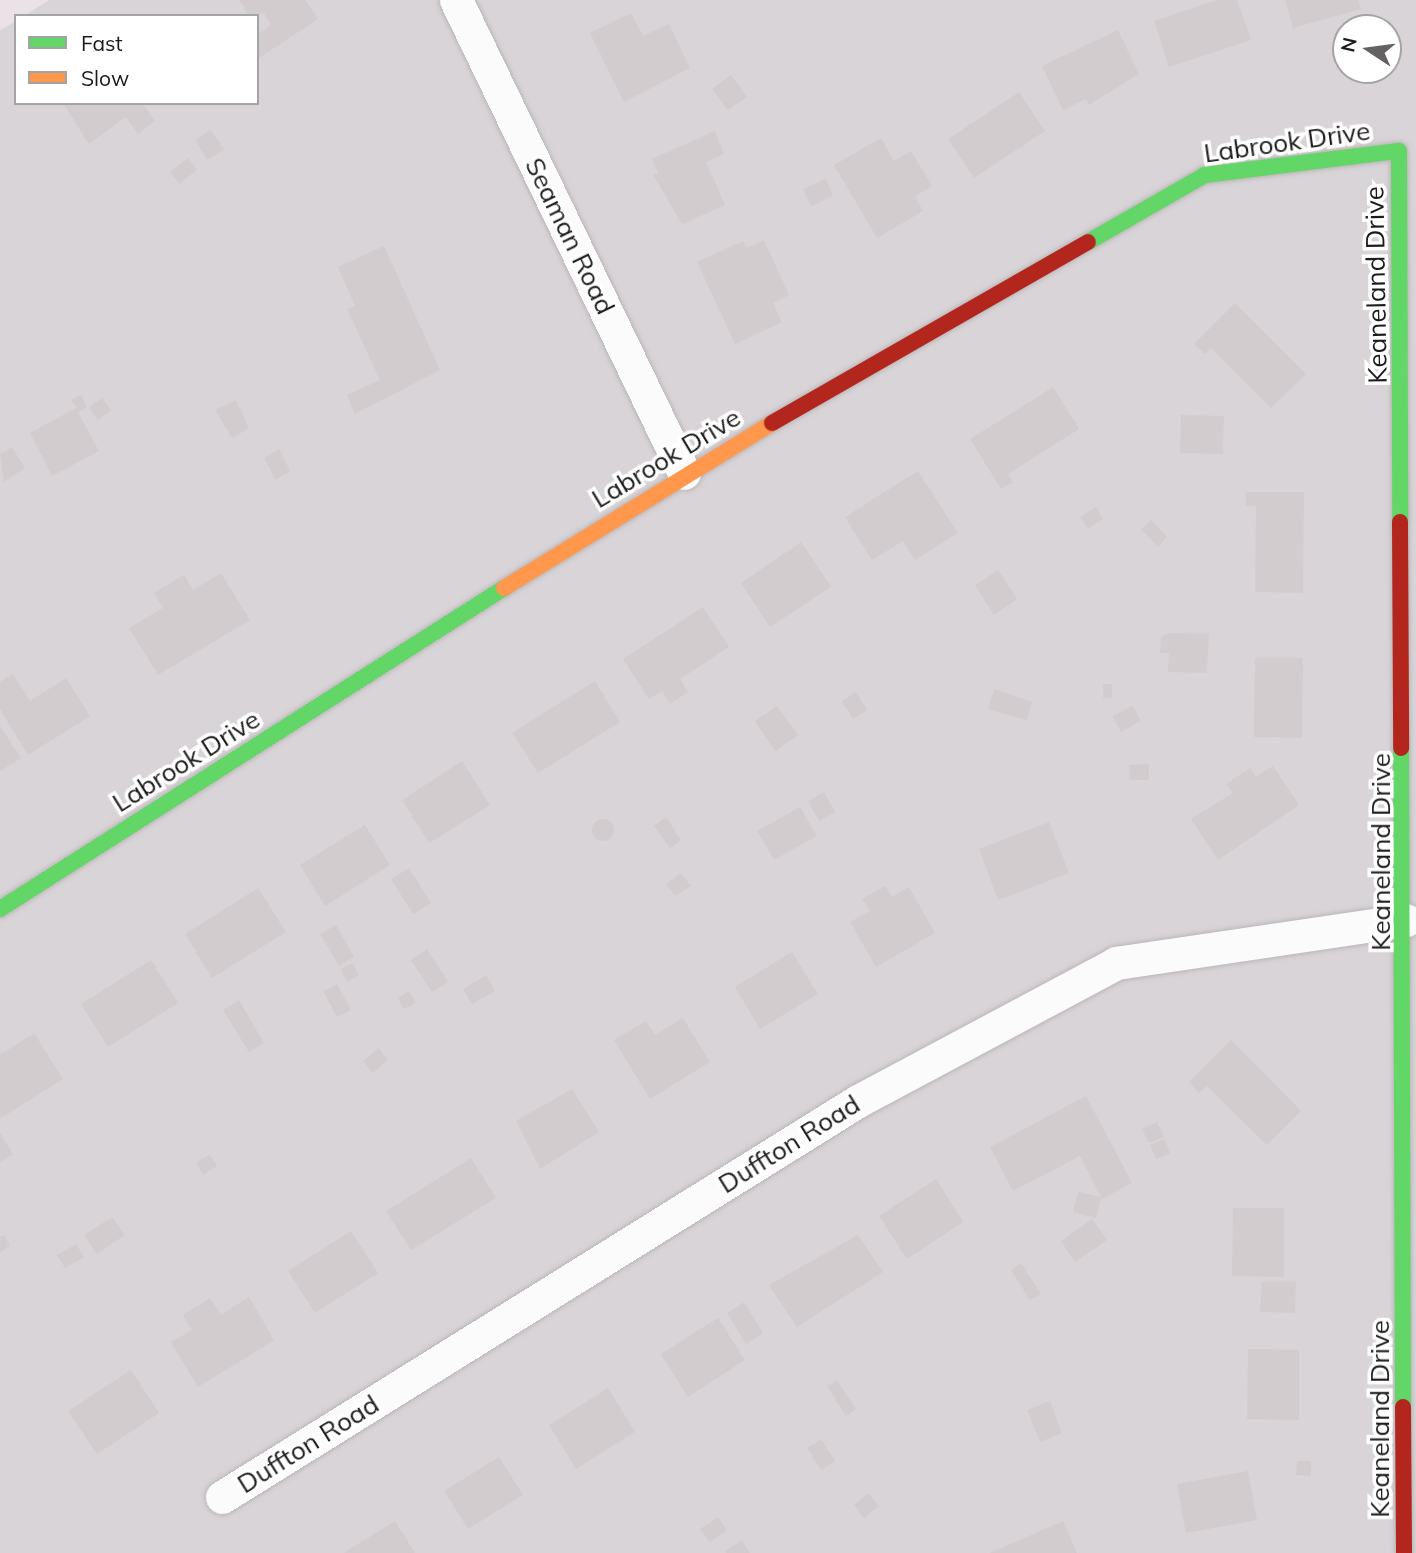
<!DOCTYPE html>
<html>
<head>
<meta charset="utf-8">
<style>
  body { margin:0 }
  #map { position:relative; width:1416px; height:1553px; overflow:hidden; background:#eae2e6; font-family:Mulish,sans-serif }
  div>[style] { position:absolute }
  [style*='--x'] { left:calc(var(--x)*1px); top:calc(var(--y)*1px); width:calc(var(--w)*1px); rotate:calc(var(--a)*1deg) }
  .residential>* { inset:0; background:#d9d4d7 }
  .building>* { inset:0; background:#d2cccf }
  .round { border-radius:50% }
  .roads { filter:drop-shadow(0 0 2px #bab6b8) drop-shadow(0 0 2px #bab6b8) }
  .street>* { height:33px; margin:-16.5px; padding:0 16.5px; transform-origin:16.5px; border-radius:16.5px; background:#fcfbfb }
  .fast>* { height:16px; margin:-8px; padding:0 8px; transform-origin:8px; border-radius:8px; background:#63d668 }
  .slow>* { height:16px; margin:-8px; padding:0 8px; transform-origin:8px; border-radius:8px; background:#ff974d }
  .jam>* { height:16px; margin:-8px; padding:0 8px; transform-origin:8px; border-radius:8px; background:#b3261e }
  span { translate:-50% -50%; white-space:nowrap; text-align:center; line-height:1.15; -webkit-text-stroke:7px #fff; paint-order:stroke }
  .street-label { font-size:26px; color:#1b1b1b }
  .legend { position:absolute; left:14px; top:14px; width:245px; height:91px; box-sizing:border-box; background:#fff; border:2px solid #a4a4a4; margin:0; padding:9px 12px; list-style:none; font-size:21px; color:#1b1b1b }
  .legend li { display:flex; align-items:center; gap:14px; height:35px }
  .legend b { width:35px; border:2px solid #a4a4a4 }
  .north { position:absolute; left:1332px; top:14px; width:70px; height:70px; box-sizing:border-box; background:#fff; border:2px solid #a4a4a4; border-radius:50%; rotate:283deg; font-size:19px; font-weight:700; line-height:28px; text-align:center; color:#1b1b1b }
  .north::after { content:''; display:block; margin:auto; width:24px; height:32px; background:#636162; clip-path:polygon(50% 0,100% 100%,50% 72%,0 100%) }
</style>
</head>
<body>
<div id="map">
  <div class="residential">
    <i style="clip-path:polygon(evenodd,49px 0,1416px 0,1416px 1553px,0 1553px,0 30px,16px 21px,16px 103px,257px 103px,257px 16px,24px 16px,49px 0,1346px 28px,1388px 28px,1388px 70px,1346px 70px,1346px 28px)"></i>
  </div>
  <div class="building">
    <i style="clip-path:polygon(239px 0,305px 0,318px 19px,259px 58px,257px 35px,271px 25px,264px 13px,249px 16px)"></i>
    <i style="clip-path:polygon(1217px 0,1237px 0,1251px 40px,1169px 67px,1154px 21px)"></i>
    <i style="clip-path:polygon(1285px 0,1358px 0,1361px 9px,1293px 28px)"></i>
    <i style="clip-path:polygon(631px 13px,643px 36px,669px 24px,690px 68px,624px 102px,590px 33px)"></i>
    <i style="clip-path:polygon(1118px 30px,1139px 74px,1089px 105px,1086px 99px,1063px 110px,1042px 66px)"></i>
    <i style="clip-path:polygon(731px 75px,747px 97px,728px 110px,712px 89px)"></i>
    <i style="clip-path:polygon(1019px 92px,1045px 131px,974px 178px,948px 139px)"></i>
    <i style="clip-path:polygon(63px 103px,142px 103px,155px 121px,138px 134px,126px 117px,89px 144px)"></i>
    <i style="clip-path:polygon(211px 130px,224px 150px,207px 160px,195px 140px)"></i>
    <i style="clip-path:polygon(715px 131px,724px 154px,706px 162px,725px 205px,682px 224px,653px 175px,658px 173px,652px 159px)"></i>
    <i style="clip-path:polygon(881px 138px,894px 161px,911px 151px,932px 186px,915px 196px,923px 211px,877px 238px,834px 165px)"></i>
    <i style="clip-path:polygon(188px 158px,197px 170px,179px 184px,170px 172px)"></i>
    <i style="clip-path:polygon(826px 179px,833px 196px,811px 206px,803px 189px)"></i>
    <i style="clip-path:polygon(764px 240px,789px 295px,773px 303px,782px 322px,735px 344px,697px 262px,743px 241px,746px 248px)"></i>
    <i style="clip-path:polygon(384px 246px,440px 370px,355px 414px,347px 395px,380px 380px,347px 309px,355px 306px,338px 267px)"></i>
    <i style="clip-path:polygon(1235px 303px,1306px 374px,1271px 408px,1211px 348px,1205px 354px,1194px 344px)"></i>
    <i style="clip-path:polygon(1053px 387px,1079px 429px,1008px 474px,1013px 482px,1001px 489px,970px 439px)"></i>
    <i style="clip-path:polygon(81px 395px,87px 407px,78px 412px,99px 451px,52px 476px,30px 433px,76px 408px,71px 400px)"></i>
    <i style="clip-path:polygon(102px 398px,111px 410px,98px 420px,89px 407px)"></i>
    <i style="clip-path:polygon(236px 400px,249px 428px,232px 438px,215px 410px)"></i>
    <i style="clip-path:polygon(1181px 415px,1224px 416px,1223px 454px,1180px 453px)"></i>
    <i style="clip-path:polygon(12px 447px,25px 468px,4px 482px,0 454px)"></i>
    <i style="clip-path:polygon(279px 449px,290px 471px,276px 480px,264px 458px)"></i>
    <i style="clip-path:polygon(918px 471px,958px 533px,915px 560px,903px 541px,872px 560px,845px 517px)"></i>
    <i style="clip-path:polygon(1246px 492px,1304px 492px,1303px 593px,1255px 592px,1256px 506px,1246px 506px)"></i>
    <i style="clip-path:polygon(1096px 507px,1103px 519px,1088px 529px,1080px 517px)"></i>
    <i style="clip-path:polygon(1151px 520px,1167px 537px,1158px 547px,1141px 529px)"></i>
    <i style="clip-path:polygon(801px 542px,831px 587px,770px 627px,741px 583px)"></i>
    <i style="clip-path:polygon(998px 570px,1017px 599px,994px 615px,975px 585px)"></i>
    <i style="clip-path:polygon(221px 573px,250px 620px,158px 675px,129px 628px,163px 608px,154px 593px,184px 575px,193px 590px)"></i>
    <i style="clip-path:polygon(703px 607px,729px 647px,680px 679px,688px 692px,670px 704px,662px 691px,649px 699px,623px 659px)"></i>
    <i style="clip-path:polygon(1169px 633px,1209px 634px,1207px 673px,1168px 672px,1169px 653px,1160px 653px,1161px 637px)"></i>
    <i style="clip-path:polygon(1255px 658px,1303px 658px,1302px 738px,1254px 737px)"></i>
    <i style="clip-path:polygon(13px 674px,30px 701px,66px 678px,90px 716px,28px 755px,0 709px,0 682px)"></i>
    <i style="clip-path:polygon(595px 681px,620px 722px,538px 773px,512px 733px)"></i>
    <i style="clip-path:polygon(1103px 684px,1112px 684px,1112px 698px,1103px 698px)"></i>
    <i style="clip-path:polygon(994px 689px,1032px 702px,1027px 720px,988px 709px)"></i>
    <i style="clip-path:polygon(856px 692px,867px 710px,853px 719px,842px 701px)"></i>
    <i style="clip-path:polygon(777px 706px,798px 735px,775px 751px,755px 721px)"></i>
    <i style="clip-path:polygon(1133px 706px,1141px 721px,1121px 732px,1112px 716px)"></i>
    <i style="clip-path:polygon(0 726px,21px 758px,0 771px)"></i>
    <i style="clip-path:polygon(462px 761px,490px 805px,429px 843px,402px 800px)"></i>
    <i style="clip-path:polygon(1149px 764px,1149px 780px,1130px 780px,1129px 765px)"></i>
    <i style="clip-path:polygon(1273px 766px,1299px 805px,1218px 860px,1191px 819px,1233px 793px,1226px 784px,1250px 768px,1256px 777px)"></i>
    <i style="clip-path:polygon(824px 792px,835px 812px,819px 821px,808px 801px)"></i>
    <i style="clip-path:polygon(800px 807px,817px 836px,774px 860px,757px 831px)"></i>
    <i style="clip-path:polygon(666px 817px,681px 840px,670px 848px,654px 826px)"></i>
    <i class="round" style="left:592px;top:819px;width:22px;height:22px"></i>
    <i style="clip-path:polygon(1049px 822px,1069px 873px,998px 900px,979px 849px)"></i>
    <i style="clip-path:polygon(365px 825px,390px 865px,325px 906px,300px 865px)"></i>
    <i style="clip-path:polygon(409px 868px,431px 903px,413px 914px,391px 879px)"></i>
    <i style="clip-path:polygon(681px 873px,691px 886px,675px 896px,666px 884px)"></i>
    <i style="clip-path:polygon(885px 886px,892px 897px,909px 887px,935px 933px,876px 967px,850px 922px,870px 911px,862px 899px)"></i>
    <i style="clip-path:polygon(258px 888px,286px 932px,212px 978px,185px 934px)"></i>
    <i style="clip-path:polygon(336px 925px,354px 957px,339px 966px,320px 934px)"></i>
    <i style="clip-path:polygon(427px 949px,448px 982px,432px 992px,411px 960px)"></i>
    <i style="clip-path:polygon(792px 952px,818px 994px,760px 1029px,735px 987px)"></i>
    <i style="clip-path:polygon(151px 960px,178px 1003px,108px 1047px,81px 1004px)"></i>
    <i style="clip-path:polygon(352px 963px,359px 975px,347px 982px,341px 969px)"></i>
    <i style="clip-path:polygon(486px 975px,495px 991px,472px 1004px,463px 989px)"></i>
    <i style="clip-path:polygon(337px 984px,351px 1010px,337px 1017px,323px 991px)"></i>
    <i style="clip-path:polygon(409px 991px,416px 1003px,404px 1009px,398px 998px)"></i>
    <i style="clip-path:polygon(239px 1000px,264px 1043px,249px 1052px,223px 1010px)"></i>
    <i style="clip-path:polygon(683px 1018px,710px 1062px,650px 1099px,614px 1040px,646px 1021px,655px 1035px)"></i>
    <i style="clip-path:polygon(34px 1033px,63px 1079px,0 1119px,0 1055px)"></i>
    <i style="clip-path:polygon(1231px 1040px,1301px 1111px,1267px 1145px,1207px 1086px,1199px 1093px,1189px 1082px)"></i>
    <i style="clip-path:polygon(379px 1048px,388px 1060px,372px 1073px,363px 1061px)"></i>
    <i style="clip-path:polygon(572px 1089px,599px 1132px,540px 1169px,516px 1121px)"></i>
    <i style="clip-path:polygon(1086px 1096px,1132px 1183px,1102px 1199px,1080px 1156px,1013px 1191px,990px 1147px)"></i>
    <i style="clip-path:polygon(1157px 1122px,1164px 1137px,1149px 1143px,1142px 1129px)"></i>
    <i style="clip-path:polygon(0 1133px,13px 1154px,0 1162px)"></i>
    <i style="clip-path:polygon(1164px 1139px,1170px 1153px,1156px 1159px,1150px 1145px)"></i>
    <i style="clip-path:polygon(210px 1155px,217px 1166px,203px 1175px,196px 1162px)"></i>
    <i style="clip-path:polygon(471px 1158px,496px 1198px,411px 1250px,386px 1211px)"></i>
    <i style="clip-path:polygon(936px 1179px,963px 1222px,907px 1259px,879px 1216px)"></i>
    <i style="clip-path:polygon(1078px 1192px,1101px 1197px,1096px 1218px,1073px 1212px)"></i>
    <i style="clip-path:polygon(1233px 1208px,1284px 1208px,1284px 1277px,1232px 1276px)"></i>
    <i style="clip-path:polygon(112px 1217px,125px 1235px,97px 1254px,84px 1235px)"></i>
    <i style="clip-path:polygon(1092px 1219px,1107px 1240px,1075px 1262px,1061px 1241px)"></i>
    <i style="clip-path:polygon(351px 1231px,378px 1273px,315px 1313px,288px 1271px)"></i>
    <i style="clip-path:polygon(4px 1235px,10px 1246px,0 1252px,0 1237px)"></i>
    <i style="clip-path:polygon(858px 1235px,883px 1272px,797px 1327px,769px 1285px)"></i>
    <i style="clip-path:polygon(76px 1244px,84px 1257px,65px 1268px,57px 1255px)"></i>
    <i style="clip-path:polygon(1021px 1263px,1041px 1294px,1030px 1300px,1011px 1270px)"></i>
    <i style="clip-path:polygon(1262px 1282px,1296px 1282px,1295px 1313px,1260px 1312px)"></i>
    <i style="clip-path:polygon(249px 1297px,274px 1340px,198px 1387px,171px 1342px,192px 1330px,183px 1315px,210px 1298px,221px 1315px)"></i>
    <i style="clip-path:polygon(744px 1302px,763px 1333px,746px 1344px,727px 1313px)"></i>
    <i style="clip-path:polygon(718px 1318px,745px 1360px,688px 1397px,661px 1354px)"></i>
    <i style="clip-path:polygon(1248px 1349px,1299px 1350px,1299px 1420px,1247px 1419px)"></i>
    <i style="clip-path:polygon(131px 1370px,159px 1413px,97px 1454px,68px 1411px)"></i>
    <i style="clip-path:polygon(837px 1380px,856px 1409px,846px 1416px,827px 1386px)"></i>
    <i style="clip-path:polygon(608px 1388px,635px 1432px,576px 1469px,549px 1425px)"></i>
    <i style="clip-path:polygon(1050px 1401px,1062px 1433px,1040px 1442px,1027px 1410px)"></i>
    <i style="clip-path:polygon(821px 1439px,835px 1461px,821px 1470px,807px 1448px)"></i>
    <i style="clip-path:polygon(499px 1457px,523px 1495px,468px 1529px,444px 1491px)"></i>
    <i style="clip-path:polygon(1297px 1461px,1311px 1461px,1311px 1476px,1296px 1475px)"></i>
    <i style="clip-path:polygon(1248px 1471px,1257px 1520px,1186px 1533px,1177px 1484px)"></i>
    <i style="clip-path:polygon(869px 1493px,878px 1507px,864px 1518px,854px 1504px)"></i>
    <i style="clip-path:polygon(718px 1517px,727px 1530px,710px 1542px,700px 1529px)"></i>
    <i style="clip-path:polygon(395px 1521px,415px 1553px,344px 1553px)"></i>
    <i style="clip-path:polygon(1063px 1521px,1077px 1553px,990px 1553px)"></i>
    <i style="clip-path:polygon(742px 1540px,750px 1553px,726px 1553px,725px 1551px)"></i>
  </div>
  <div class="roads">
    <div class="street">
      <i style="--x:456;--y:0;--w:525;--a:64.26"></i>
      <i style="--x:222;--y:1497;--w:749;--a:-31.91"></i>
      <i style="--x:858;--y:1101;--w:293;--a:-28.1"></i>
      <i style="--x:1116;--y:963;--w:293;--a:-8.4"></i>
    </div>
    <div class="fast">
      <i style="--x:1088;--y:242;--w:135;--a:-29.8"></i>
      <i style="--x:1205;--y:175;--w:195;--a:-7.1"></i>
      <i style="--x:1399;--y:151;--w:371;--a:89.8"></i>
      <i style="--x:1401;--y:748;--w:659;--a:89.83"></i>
      <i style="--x:0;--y:909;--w:598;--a:-32.49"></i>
    </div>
    <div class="slow">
      <i style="--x:504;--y:588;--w:315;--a:-31.6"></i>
    </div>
    <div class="jam">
      <i style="--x:772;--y:423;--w:364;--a:-29.8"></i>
      <i style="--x:1400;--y:522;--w:226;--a:89.7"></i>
      <i style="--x:1403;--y:1407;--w:146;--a:89.6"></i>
    </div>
  </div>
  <div class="street-label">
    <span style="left:1287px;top:142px;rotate:-8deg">Labrook Drive</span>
    <span style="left:570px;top:236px;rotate:64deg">Seaman Road</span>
    <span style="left:1376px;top:285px;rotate:-91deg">Keaneland Drive</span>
    <span style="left:666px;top:458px;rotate:-31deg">Labrook Drive</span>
    <span style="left:186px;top:761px;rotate:-32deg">Labrook Drive</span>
    <span style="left:1381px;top:852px;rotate:-90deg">Keaneland Drive</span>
    <span style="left:789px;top:1144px;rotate:-32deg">Duffton Road</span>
    <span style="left:1380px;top:1419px;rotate:-90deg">Keaneland Drive</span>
    <span style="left:308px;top:1444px;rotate:-32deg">Duffton Road</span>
  </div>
  <ul class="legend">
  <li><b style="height:9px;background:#63d668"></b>Fast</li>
  <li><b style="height:9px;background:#ff974d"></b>Slow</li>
  </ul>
  <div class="north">N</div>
</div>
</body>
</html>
